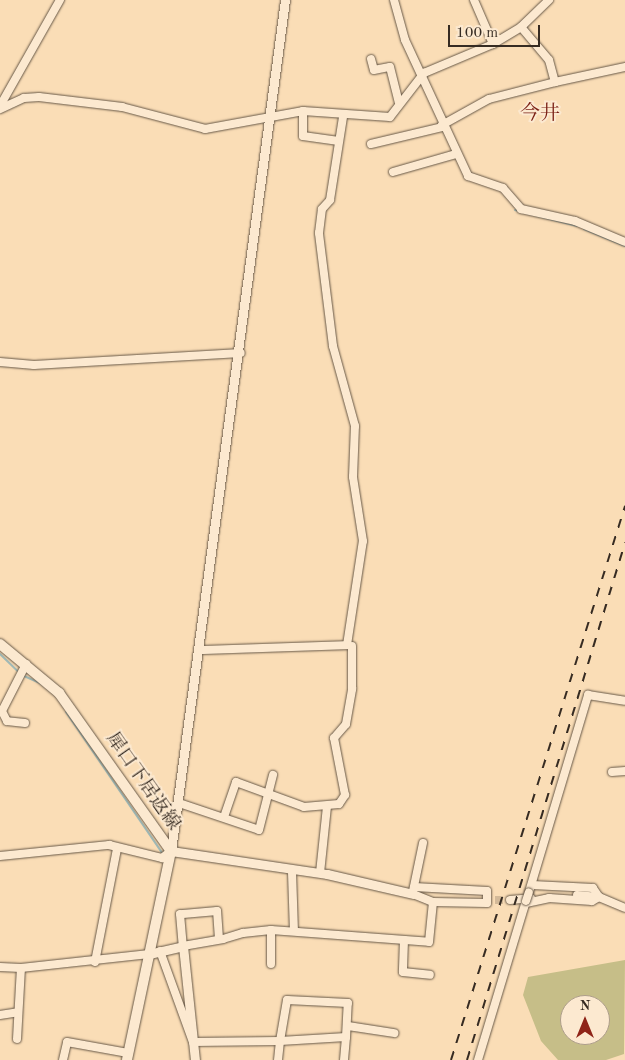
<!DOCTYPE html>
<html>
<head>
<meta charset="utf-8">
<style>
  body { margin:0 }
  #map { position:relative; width:625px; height:1060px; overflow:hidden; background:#faddb6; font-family:"Old Standard TT","Noto Serif JP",serif }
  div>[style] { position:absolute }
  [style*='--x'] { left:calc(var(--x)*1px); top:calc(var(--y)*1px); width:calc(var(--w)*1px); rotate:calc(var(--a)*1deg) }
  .green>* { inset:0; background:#c6be88 }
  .stream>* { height:2px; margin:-1px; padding:0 1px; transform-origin:1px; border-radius:1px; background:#a1bab7 }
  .minor-tunnel>* { height:8px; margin-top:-4px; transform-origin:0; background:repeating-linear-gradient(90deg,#d3b998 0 8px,transparent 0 12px) }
  .roads { filter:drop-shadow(0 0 1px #675847) drop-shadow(0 0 1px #675847) }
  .minor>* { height:8px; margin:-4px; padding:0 4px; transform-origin:4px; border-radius:4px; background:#fce9d0 }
  .tertiary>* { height:9px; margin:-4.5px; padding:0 4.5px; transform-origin:4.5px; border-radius:4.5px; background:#fce9d0 }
  .secondary>* { height:10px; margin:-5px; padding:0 5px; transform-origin:5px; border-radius:5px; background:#fce9d0 }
  .rail>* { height:2px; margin-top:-1px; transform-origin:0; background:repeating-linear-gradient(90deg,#362b22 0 9px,transparent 0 18px) }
  .bridges { filter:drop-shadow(0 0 1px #675847) drop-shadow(0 0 1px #675847) }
  .minor-bridge>* { height:8px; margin:-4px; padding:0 4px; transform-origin:4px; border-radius:4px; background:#fce9d0 }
  span { translate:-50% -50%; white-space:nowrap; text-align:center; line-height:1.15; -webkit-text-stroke:4px #fce9d0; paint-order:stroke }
  .street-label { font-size:19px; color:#362b22 }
  .neighbourhood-label { font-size:20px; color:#7a1f14 }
  .north { position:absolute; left:560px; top:995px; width:50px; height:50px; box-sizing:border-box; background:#fce9d0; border:1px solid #ad9d8a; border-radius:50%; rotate:0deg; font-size:14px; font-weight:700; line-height:20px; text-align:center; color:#362b22 }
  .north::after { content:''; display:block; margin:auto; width:18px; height:22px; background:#8f2418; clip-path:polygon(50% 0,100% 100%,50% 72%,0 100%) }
  .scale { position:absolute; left:448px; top:25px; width:92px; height:22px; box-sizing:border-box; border:2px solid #362b22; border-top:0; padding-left:6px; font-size:15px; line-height:18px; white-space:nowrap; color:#362b22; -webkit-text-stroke:4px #fce9d0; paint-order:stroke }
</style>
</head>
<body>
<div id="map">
  <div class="green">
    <i style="clip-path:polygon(evenodd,625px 960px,624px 1054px,606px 1060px,558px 1060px,541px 1041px,523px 995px,528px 977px,625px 960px,570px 1005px,600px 1005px,600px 1035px,570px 1035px,570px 1005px)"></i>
  </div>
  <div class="stream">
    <i style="--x:515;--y:210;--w:64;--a:14.5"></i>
    <i style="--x:584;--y:229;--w:44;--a:22.5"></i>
    <i style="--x:0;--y:654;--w:28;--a:44"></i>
    <i style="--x:24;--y:676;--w:20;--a:24"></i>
    <i style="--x:66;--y:712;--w:172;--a:55.7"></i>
  </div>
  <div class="minor-tunnel">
    <i style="--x:483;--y:900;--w:27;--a:0"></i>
  </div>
  <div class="roads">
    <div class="minor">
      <i style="--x:394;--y:0;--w:41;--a:74.6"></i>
      <i style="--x:405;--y:40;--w:150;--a:65.1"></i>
      <i style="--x:468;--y:176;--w:37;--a:19"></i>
      <i style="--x:503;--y:188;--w:28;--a:49"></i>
      <i style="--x:521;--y:209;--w:55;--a:12.5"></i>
      <i style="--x:575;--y:221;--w:54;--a:22.8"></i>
      <i style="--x:474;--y:0;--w:48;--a:66.6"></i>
      <i style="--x:521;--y:27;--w:43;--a:49.7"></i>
      <i style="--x:549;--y:60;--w:23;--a:75"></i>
      <i style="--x:555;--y:82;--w:72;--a:-12.1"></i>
      <i style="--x:371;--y:59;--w:11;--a:75"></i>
      <i style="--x:374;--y:70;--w:16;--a:-11"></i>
      <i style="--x:390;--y:67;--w:36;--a:76"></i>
      <i style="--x:0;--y:106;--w:122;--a:-60.5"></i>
      <i style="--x:0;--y:109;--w:26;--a:-25"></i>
      <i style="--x:24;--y:98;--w:15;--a:-4"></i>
      <i style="--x:39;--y:97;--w:84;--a:6.9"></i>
      <i style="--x:122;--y:107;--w:86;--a:14.8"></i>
      <i style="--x:205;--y:129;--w:100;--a:-10.4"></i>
      <i style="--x:303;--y:111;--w:87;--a:3.9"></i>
      <i style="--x:390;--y:117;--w:56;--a:-52.3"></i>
      <i style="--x:424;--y:73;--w:75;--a:-22.8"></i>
      <i style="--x:493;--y:44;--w:33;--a:-31"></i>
      <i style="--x:521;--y:27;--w:39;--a:-44"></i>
      <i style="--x:303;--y:111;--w:25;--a:90"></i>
      <i style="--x:303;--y:136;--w:36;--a:8"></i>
      <i style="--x:442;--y:125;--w:54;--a:-29"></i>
      <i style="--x:489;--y:99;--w:68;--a:-14.4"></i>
      <i style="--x:371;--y:144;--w:74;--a:-13.3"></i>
      <i style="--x:393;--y:172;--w:66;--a:-15.9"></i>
      <i style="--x:0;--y:362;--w:34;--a:5"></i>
      <i style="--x:34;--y:365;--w:207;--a:-3.3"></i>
      <i style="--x:200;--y:650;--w:147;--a:-1.9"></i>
      <i style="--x:347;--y:645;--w:105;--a:-81.3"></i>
      <i style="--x:363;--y:541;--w:65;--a:-98.9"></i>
      <i style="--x:353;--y:477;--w:51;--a:-87.8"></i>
      <i style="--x:355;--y:426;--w:83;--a:-105.4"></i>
      <i style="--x:333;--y:346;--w:114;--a:-97.1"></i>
      <i style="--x:319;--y:233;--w:24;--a:-83"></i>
      <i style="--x:322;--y:209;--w:12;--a:-48"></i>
      <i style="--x:330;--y:200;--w:84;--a:-81.1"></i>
      <i style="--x:25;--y:723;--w:18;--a:-174"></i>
      <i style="--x:7;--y:721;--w:11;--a:-117"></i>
      <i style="--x:2;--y:711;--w:53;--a:-62.9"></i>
      <i style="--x:612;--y:772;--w:13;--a:-4"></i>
      <i style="--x:179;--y:803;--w:84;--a:18.6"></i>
      <i style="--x:259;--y:830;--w:57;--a:-75.7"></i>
      <i style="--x:224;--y:817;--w:37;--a:-71"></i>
      <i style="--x:236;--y:782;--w:72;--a:20.2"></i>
      <i style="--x:304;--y:807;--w:35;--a:-5"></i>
      <i style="--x:339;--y:804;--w:11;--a:-56"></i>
      <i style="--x:345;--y:795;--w:58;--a:-100.9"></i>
      <i style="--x:334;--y:738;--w:18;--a:-49"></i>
      <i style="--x:346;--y:724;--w:36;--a:-80"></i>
      <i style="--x:352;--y:689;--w:43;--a:-90"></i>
      <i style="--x:0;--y:856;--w:110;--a:-5.8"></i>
      <i style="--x:109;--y:845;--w:55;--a:13.8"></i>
      <i style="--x:162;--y:858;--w:11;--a:-38"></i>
      <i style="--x:292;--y:872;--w:59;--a:88.1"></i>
      <i style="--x:320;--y:873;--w:67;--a:-84"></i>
      <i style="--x:413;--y:891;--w:49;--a:-78.2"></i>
      <i style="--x:529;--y:892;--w:206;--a:-73.3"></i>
      <i style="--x:588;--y:695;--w:37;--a:9"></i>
      <i style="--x:413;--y:894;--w:22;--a:22"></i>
      <i style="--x:433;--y:902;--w:54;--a:1.1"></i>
      <i style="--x:487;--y:903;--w:12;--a:-90"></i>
      <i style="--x:487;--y:891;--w:73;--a:-176.9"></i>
      <i style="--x:577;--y:895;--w:22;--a:5"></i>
      <i style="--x:599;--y:897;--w:28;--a:23"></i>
      <i style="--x:510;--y:900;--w:21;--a:-5"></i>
      <i style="--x:526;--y:903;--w:24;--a:-12"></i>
      <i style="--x:549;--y:898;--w:43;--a:4"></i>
      <i style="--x:592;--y:901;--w:8;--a:-30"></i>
      <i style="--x:599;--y:897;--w:11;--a:-124"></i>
      <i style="--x:593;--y:888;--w:61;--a:-177.2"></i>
      <i style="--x:219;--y:939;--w:28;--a:-94"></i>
      <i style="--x:217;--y:911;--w:37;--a:175"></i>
      <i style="--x:180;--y:914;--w:32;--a:85"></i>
      <i style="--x:183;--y:946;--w:41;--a:-9.9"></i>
      <i style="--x:223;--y:939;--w:21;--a:-17"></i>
      <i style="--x:243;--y:933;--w:28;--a:-6"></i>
      <i style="--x:271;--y:930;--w:158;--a:4.3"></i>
      <i style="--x:429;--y:942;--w:40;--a:-84.3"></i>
      <i style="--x:404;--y:940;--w:32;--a:92"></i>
      <i style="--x:403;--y:972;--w:27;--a:6"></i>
      <i style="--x:160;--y:951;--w:97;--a:70.1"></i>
      <i style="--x:193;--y:1042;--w:87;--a:-0.7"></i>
      <i style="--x:280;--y:1041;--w:66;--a:-3.5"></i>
      <i style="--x:346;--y:1037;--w:34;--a:-87"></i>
      <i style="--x:348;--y:1003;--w:61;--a:-177.2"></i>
      <i style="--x:287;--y:1000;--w:42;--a:99.7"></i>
      <i style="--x:280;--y:1041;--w:19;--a:96"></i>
      <i style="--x:95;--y:962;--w:115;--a:-79"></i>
      <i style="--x:271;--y:964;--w:34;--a:-90"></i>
      <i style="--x:0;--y:967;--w:21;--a:3"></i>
      <i style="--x:0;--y:1015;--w:18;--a:-9"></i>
      <i style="--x:348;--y:1026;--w:47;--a:8.7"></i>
      <i style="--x:17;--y:1039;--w:71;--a:-86.8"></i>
      <i style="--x:21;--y:968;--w:129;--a:-6.2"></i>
      <i style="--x:63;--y:1060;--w:18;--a:-77"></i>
      <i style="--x:67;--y:1042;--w:62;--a:10.2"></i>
      <i style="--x:344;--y:1060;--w:23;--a:-85"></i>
      <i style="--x:478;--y:1060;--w:166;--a:-73.2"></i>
    </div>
    <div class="tertiary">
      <i style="--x:285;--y:0;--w:859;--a:97.63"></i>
      <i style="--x:171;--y:851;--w:158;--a:8.4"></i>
      <i style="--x:327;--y:874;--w:88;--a:13.1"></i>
      <i style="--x:149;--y:954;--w:35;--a:-13"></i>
      <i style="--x:183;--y:946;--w:115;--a:84"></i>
    </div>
    <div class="secondary">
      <i style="--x:0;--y:644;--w:77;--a:39.7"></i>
      <i style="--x:59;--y:693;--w:194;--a:54.7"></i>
      <i style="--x:171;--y:851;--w:214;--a:101.9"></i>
    </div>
  </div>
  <div class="rail">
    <i style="--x:451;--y:1060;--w:581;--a:-72.56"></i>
    <i style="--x:467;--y:1060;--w:541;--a:-73.01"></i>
  </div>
  <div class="bridges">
    <div class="minor-bridge">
      <i style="--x:526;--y:901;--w:9;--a:-72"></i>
    </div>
  </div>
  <div class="street-label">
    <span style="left:142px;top:782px;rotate:55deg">犀口下居返線</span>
  </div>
  <div class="neighbourhood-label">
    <span style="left:540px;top:114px">今井</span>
  </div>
  <div class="north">N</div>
  <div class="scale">100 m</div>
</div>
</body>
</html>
